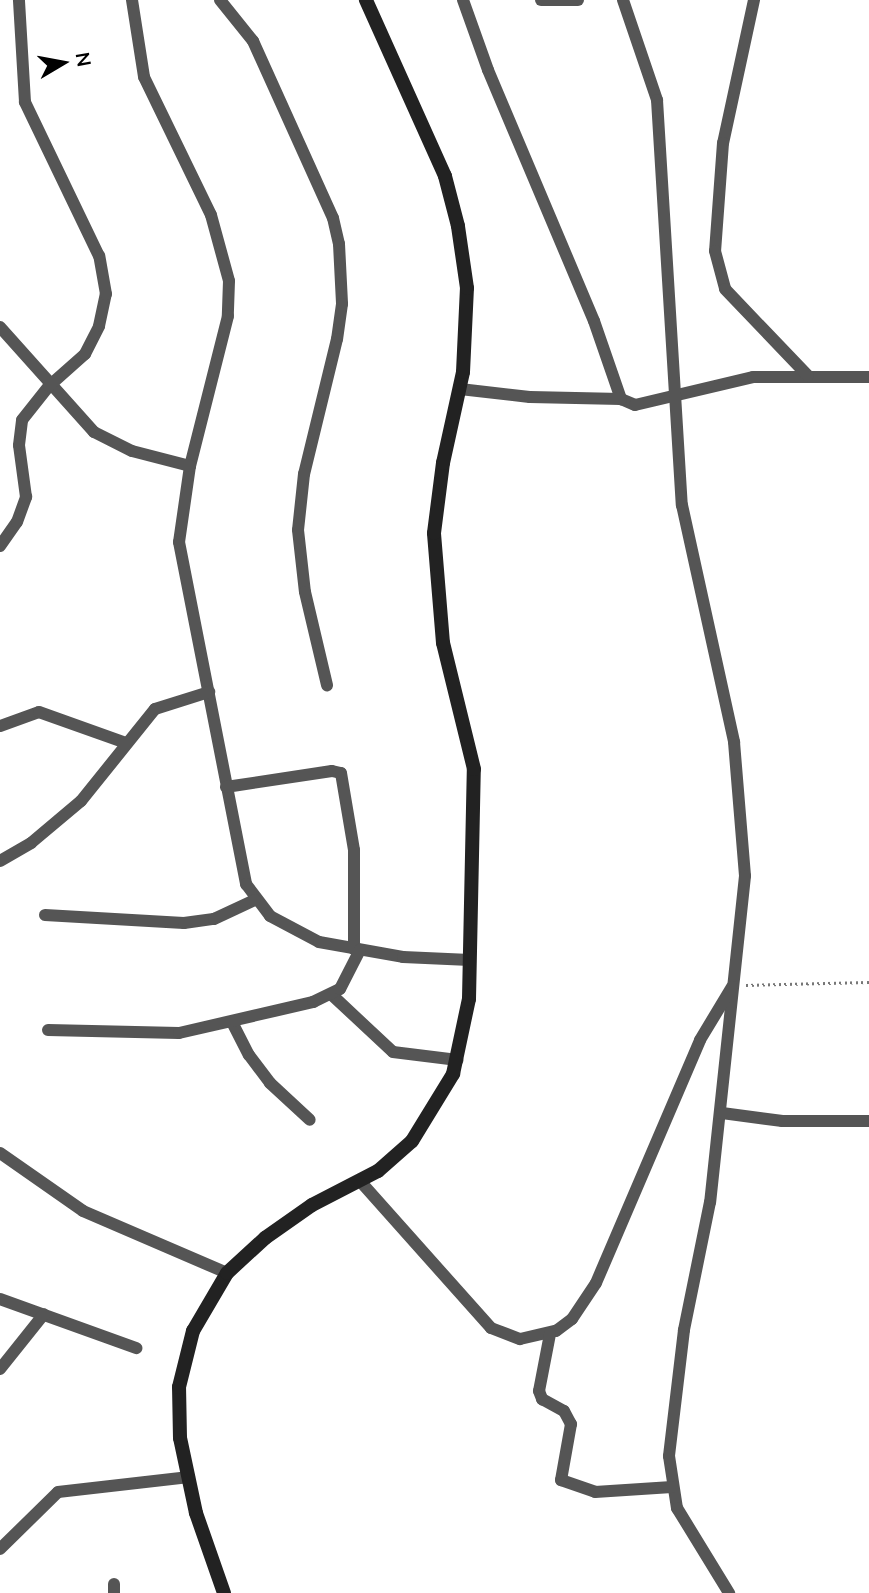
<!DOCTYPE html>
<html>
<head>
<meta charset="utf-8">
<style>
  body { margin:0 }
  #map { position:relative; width:869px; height:1593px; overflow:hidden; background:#fff; font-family:Mulish,sans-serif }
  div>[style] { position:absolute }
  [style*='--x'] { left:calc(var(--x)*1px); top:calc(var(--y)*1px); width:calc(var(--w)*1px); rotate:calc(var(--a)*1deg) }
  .path>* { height:2.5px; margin-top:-1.25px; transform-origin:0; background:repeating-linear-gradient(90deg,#777 0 2px,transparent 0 5.5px) }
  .street>* { height:12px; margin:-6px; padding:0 6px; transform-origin:6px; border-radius:6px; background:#555 }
  .secondary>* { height:14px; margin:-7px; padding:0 7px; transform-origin:7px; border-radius:7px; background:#222 }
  span { translate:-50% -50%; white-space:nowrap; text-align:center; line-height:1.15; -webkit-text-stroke:7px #fff; paint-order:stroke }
  .north { position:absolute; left:28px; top:28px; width:70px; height:70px; -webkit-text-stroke:5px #fff; paint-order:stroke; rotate:80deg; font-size:19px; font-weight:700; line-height:28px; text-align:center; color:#000 }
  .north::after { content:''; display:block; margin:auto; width:24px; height:32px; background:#000; clip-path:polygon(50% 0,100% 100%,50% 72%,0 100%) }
</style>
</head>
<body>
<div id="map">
  <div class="path">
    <i style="--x:746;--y:985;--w:123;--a:-1.4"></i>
  </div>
  <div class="street">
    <i style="--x:132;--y:0;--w:78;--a:81.1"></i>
    <i style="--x:144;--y:77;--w:153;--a:64.1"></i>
    <i style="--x:211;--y:215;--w:68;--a:74.7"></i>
    <i style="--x:229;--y:281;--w:35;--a:92"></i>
    <i style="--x:228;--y:316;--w:155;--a:104.2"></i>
    <i style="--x:190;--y:466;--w:77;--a:98.2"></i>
    <i style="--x:179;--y:542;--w:349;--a:78.9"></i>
    <i style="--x:246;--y:884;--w:40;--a:53"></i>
    <i style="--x:270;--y:916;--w:55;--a:28"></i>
    <i style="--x:319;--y:942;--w:85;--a:10.1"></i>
    <i style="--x:403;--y:957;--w:67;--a:2.6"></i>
    <i style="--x:220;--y:0;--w:53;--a:51.2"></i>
    <i style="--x:253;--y:41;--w:194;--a:65.7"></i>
    <i style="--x:333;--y:218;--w:27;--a:77"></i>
    <i style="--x:339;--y:244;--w:60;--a:87.1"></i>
    <i style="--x:342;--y:304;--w:35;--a:98"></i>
    <i style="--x:337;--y:339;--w:139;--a:103.7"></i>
    <i style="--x:304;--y:474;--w:56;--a:96.1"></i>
    <i style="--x:298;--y:530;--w:62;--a:83.6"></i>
    <i style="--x:305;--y:592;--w:96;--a:76.7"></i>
    <i style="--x:463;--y:0;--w:74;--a:70.3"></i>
    <i style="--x:488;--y:70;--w:272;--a:67.1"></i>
    <i style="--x:594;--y:321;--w:83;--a:70.9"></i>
    <i style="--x:621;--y:399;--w:15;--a:23"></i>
    <i style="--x:635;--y:405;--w:121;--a:-13.3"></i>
    <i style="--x:753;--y:377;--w:116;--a:0"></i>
    <i style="--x:541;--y:0;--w:37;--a:0"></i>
    <i style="--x:623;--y:0;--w:106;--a:71.2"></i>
    <i style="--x:657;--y:100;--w:406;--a:86.5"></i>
    <i style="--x:682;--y:505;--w:243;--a:77.6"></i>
    <i style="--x:734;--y:742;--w:134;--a:85.3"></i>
    <i style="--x:745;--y:876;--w:328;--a:96.1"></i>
    <i style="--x:710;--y:1202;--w:131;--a:101.5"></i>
    <i style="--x:684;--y:1330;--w:127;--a:96.8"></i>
    <i style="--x:669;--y:1456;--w:53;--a:81.3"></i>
    <i style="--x:677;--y:1508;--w:100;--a:58.5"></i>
    <i style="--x:754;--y:0;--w:146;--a:102.2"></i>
    <i style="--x:723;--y:143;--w:108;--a:94.2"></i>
    <i style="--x:715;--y:251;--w:39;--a:75"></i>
    <i style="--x:725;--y:289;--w:120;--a:46.3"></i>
    <i style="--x:0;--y:327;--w:141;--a:48.2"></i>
    <i style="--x:94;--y:432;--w:42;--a:26.6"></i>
    <i style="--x:132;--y:451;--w:60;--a:14.5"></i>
    <i style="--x:460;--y:389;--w:70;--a:6.5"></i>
    <i style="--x:530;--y:397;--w:91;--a:1.3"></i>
    <i style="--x:0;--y:546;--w:29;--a:-55"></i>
    <i style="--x:17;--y:522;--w:27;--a:-70"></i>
    <i style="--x:26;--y:497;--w:52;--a:-97.7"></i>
    <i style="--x:19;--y:445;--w:25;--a:-83"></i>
    <i style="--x:22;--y:420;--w:43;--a:-51.5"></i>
    <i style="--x:49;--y:386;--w:48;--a:-41.6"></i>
    <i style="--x:85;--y:354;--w:31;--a:-63"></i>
    <i style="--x:99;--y:326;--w:33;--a:-78"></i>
    <i style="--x:106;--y:294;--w:39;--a:-100"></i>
    <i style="--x:99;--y:256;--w:171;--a:-115.7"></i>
    <i style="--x:25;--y:102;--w:102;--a:-93.4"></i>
    <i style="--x:0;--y:726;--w:41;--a:-19.7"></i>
    <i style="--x:39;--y:712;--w:92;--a:19.6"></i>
    <i style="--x:226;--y:787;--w:107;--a:-8.6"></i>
    <i style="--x:332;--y:771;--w:9;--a:13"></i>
    <i style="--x:341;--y:773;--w:78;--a:80.4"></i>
    <i style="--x:354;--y:850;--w:99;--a:90"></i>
    <i style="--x:0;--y:861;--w:36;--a:-30"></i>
    <i style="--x:31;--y:843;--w:65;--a:-40"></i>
    <i style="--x:81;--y:801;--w:118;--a:-51.2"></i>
    <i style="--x:155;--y:709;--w:57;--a:-17.5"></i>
    <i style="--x:45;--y:915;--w:139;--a:3.3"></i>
    <i style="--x:184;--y:923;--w:30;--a:-8"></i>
    <i style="--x:214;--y:919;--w:45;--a:-24.9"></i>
    <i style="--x:332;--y:995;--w:83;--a:43.1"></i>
    <i style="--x:393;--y:1052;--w:65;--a:7"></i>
    <i style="--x:232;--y:1022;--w:37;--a:63"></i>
    <i style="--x:249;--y:1055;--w:35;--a:53"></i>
    <i style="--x:270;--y:1083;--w:54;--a:42.8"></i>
    <i style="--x:48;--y:1030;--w:131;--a:1.3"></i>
    <i style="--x:179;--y:1033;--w:138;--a:-13"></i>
    <i style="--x:313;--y:1002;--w:30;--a:-26"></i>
    <i style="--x:340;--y:989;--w:44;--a:-62.9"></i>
    <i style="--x:722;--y:1113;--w:61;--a:7.6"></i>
    <i style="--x:782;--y:1121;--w:87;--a:0"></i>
    <i style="--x:0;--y:1153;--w:101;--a:34.9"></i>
    <i style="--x:83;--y:1211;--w:157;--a:23.3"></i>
    <i style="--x:360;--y:1181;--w:197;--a:48.3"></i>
    <i style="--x:491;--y:1328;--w:31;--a:21"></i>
    <i style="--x:520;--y:1339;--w:37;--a:-13"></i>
    <i style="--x:556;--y:1331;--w:20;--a:-37"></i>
    <i style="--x:572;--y:1319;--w:43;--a:-56.3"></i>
    <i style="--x:596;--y:1283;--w:264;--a:-66.8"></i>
    <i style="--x:700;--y:1040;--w:62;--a:-58.9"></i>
    <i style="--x:0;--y:1299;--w:145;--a:19.8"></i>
    <i style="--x:550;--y:1334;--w:58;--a:100.9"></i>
    <i style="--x:539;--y:1391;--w:9;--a:69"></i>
    <i style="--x:542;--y:1399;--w:25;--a:29"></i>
    <i style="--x:564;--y:1411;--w:15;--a:62"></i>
    <i style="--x:571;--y:1424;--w:57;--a:100.1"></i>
    <i style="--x:561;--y:1480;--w:36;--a:19"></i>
    <i style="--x:595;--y:1492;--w:77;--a:-3.7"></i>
    <i style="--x:0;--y:1369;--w:70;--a:-51.3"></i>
    <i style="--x:0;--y:1549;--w:81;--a:-44.5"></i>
    <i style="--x:58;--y:1492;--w:132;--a:-6.5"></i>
    <i style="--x:114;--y:1593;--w:9;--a:-90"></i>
  </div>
  <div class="secondary">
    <i style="--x:224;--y:1593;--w:85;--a:-109.3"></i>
    <i style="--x:196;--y:1513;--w:77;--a:-102"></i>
    <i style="--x:180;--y:1438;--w:51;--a:-91.1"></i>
    <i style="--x:179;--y:1387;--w:58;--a:-76"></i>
    <i style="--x:193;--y:1331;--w:67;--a:-59.6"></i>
    <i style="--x:227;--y:1273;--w:52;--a:-42.6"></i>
    <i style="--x:265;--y:1238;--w:57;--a:-35.1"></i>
    <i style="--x:312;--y:1205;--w:74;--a:-27.3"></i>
    <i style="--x:378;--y:1171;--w:45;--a:-41.4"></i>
    <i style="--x:412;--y:1141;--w:79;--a:-58.5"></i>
    <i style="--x:453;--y:1074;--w:77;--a:-78"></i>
    <i style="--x:469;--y:999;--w:230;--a:-88.8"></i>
    <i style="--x:474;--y:769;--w:130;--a:-103.8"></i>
    <i style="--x:443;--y:643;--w:110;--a:-94.7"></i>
    <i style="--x:434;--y:533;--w:71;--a:-82.7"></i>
    <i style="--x:443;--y:463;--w:93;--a:-77.6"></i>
    <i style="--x:463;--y:372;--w:84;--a:-87.3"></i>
    <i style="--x:467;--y:288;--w:63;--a:-98.3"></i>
    <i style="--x:458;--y:226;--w:52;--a:-104.6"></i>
    <i style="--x:445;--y:176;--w:193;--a:-114.2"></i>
  </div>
  <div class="north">N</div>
</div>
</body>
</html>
